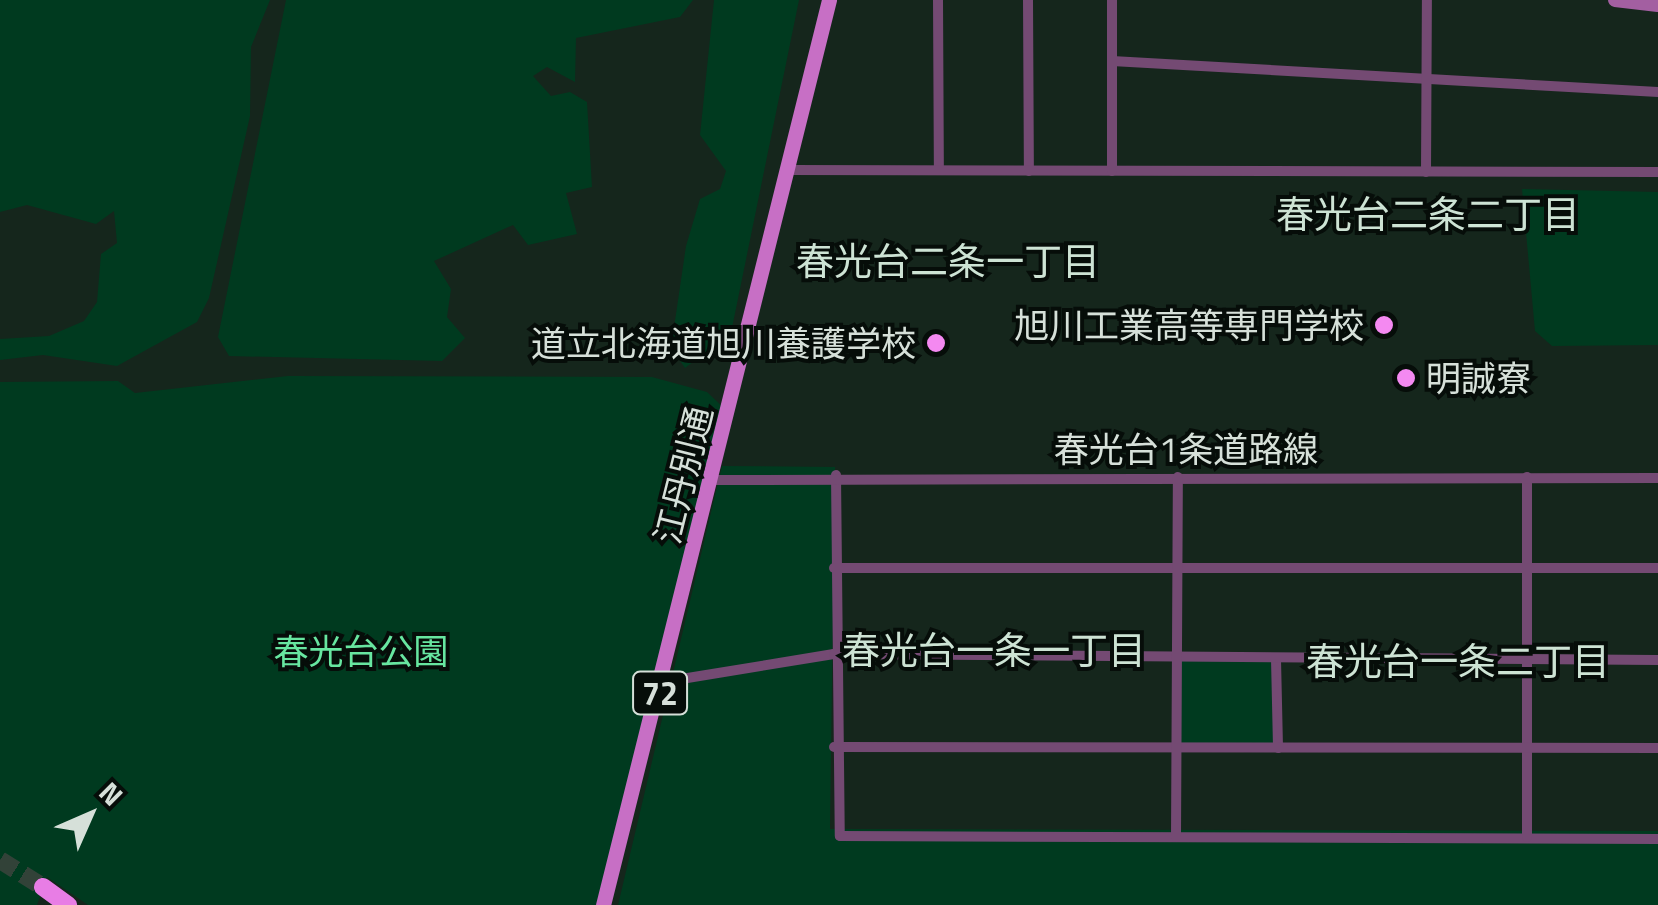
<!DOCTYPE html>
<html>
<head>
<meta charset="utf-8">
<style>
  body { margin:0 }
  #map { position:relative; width:1658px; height:905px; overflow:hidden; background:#15261c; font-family:"Titillium Web","Noto Sans JP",sans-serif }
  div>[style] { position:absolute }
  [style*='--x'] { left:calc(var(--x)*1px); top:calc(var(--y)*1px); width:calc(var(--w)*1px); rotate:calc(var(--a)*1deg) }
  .green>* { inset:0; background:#003a1f }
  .highway-tunnel>* { height:18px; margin-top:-9px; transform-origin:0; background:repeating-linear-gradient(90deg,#324238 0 18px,transparent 0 27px) }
  .street>* { height:10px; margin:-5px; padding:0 5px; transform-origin:5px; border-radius:5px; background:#744a73 }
  .secondary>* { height:14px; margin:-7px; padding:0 7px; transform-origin:7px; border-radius:7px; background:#a35fa1 }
  .primary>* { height:15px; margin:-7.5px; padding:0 7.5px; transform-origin:7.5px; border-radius:7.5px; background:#c76fc5 }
  .highway>* { height:18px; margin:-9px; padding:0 9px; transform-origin:9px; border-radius:9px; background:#e87de5 }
  .dots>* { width:28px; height:28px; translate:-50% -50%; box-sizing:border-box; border:5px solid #060d09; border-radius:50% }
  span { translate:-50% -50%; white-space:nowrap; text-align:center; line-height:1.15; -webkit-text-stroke:8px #060d09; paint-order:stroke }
  .shield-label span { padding:2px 8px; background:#060d09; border:2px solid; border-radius:8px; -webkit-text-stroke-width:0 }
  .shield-label { font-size:32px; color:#d6e0d9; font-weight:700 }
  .poi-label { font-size:35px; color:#d6e0d9 }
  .right { translate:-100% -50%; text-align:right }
  .left { translate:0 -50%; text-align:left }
  .street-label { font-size:35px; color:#d6e0d9 }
  .park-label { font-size:35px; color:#67e6a0 }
  .neighbourhood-label { font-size:38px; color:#cde3d4 }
  .north { position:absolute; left:40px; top:765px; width:100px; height:100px; -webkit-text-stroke:8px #060d09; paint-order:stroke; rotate:45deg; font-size:28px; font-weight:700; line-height:40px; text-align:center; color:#d6e0d9 }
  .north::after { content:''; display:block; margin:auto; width:35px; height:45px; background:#d6e0d9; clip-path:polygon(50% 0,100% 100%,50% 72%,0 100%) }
</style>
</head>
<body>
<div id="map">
  <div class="green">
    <i style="clip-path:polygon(0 0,270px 0,251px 47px,250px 116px,209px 298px,197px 322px,117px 366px,43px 355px,0 360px,0 339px,49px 336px,84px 321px,97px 302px,101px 254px,117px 243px,114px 211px,96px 224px,27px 205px,0 212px)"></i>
    <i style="clip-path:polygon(286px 0,693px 0,680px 17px,576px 38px,575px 82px,547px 67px,533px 76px,551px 96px,570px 92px,587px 102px,592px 187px,566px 193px,577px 234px,528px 245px,513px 225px,434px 261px,451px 289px,447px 317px,465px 338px,442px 361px,229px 356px,218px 337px)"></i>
    <i style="clip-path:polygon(714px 0,799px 0,731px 333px,685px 368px,671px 348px,686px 246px,700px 199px,720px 189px,726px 171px,700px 135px)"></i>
    <i style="clip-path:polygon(1522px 189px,1658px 192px,1658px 345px,1552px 346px,1535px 331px)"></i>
    <i style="clip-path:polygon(288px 376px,652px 377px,707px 392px,726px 410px,599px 905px,88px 905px,47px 877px,37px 905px,0 905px,0 382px,118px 381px,135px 393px)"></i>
    <i style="clip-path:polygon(722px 466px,835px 467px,830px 829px,1658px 831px,1658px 905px,618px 905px)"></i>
    <i style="clip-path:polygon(1276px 659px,1278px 748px,1177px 747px,1176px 660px)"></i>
  </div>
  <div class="highway-tunnel">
    <i style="--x:0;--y:860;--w:51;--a:32.1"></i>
  </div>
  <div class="street">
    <i style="--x:938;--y:0;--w:170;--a:89.7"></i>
    <i style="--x:1028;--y:0;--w:171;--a:89.7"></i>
    <i style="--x:1112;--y:61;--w:547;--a:3.25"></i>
    <i style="--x:789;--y:170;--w:869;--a:0.13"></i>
    <i style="--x:1112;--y:171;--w:171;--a:-90"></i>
    <i style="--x:1426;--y:172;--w:172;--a:-89.7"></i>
    <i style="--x:836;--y:475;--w:361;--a:89.4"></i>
    <i style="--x:840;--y:836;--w:818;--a:0.21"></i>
    <i style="--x:1527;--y:477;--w:360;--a:90"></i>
    <i style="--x:713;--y:480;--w:945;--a:-0.12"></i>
    <i style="--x:834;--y:568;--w:824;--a:0"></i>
    <i style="--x:1276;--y:659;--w:89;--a:88.7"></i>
    <i style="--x:663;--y:682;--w:173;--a:-9.3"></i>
    <i style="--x:834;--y:654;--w:824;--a:0.42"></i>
    <i style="--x:834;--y:747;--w:824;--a:0.07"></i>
    <i style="--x:1176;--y:837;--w:360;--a:-89.7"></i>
  </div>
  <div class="secondary">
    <i style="--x:1615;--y:0;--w:43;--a:6.6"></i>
  </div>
  <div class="primary">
    <i style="--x:603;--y:905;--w:933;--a:-75.98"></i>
  </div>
  <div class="highway">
    <i style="--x:43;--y:887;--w:31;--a:36"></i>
  </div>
  <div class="dots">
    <i style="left:1384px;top:325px;background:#f489f1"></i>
    <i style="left:936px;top:343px;background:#f489f1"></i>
    <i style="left:1406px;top:378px;background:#f489f1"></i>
  </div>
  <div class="shield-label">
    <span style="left:660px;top:693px">72</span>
  </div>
  <div class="poi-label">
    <span class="right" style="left:1364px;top:325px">旭川工業高等専門学校</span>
    <span class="right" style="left:916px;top:343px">道立北海道旭川養護学校</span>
    <span class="left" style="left:1426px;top:378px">明誠寮</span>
  </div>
  <div class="street-label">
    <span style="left:1186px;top:449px">春光台1条道路線</span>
    <span style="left:683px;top:475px;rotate:-76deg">江丹別通</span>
  </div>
  <div class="park-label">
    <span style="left:361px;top:651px">春光台公園</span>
  </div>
  <div class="neighbourhood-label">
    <span style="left:1428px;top:215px">春光台二条二丁目</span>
    <span style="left:948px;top:262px">春光台二条一丁目</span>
    <span style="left:994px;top:651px">春光台一条一丁目</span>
    <span style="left:1458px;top:662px">春光台一条二丁目</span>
  </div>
  <div class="north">N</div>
</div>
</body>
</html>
